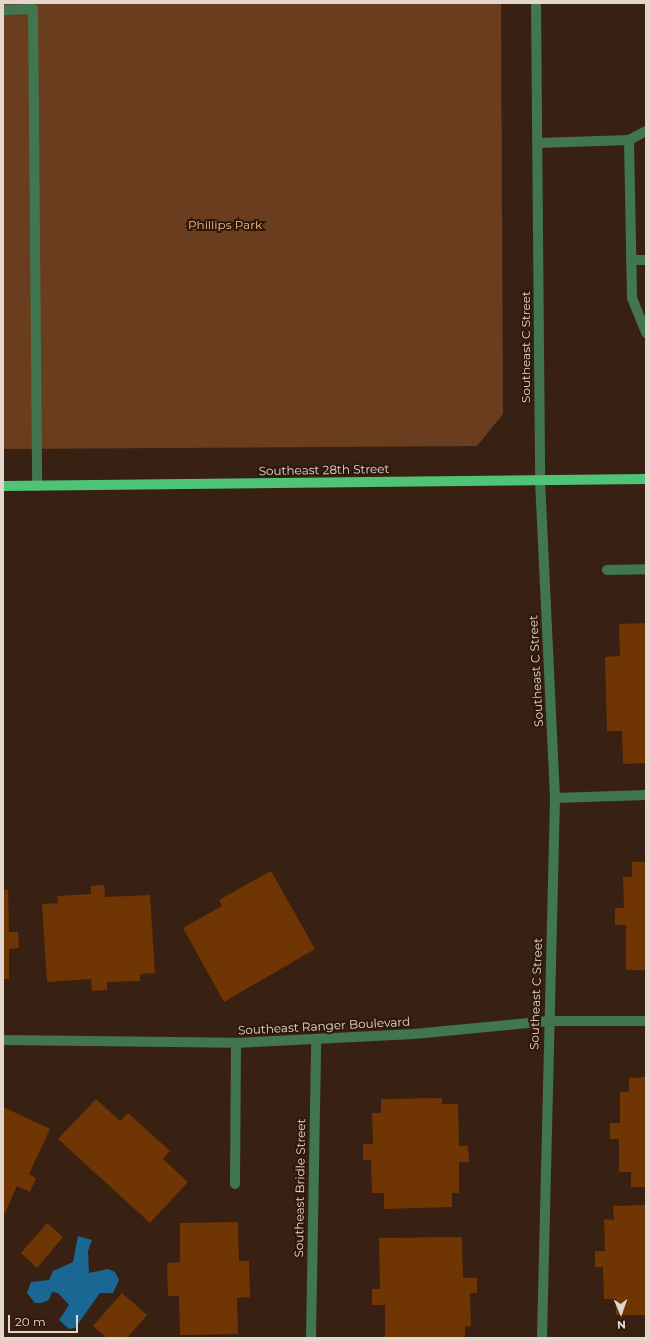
<!DOCTYPE html>
<html>
<head>
<meta charset="utf-8">
<style>
  body { margin:0 }
  #map { position:relative; width:649px; height:1341px; overflow:hidden; background:#382113; font-family:Montserrat,sans-serif }
  div>[style] { position:absolute }
  [style*='--x'] { left:calc(var(--x)*1px); top:calc(var(--y)*1px); width:calc(var(--w)*1px); rotate:calc(var(--a)*1deg) }
  .green>* { inset:0; background:#693d1e }
  .water>* { inset:0; background:#196792 }
  .building>* { inset:0; background:#6f3502 }
  .minor>* { height:10px; margin:-5px; padding:0 5px; transform-origin:5px; border-radius:5px; background:#427650 }
  .major>* { height:10px; margin:-5px; padding:0 5px; transform-origin:5px; border-radius:5px; background:#4fc475 }
  span { translate:-50% -50%; white-space:nowrap; text-align:center; line-height:1.15; -webkit-text-stroke:4px #2d1809; paint-order:stroke }
  .park-label { font-size:12px; color:#f9b990 }
  .street-label { font-size:12px; color:#e5d6cd }
  .frame { position:absolute; inset:0; border:4px solid #e5d6cd; pointer-events:none }
  .north { position:absolute; left:601px; top:1293px; width:40px; height:40px; -webkit-text-stroke:3px #2d1809; paint-order:stroke; rotate:178deg; font-size:11px; font-weight:700; line-height:16px; text-align:center; color:#e5d6cd }
  .north::after { content:''; display:block; margin:auto; width:14px; height:18px; background:#e5d6cd; clip-path:polygon(50% 0,100% 100%,50% 72%,0 100%) }
  .scale { position:absolute; left:8px; top:1315px; width:70px; height:18px; box-sizing:border-box; border:2px solid #e5d6cd; border-top:0; padding-left:5px; font-size:12px; line-height:14px; white-space:nowrap; color:#e5d6cd; -webkit-text-stroke:3px #2d1809; paint-order:stroke }
</style>
</head>
<body>
<div id="map">
  <div class="green">
    <i style="clip-path:polygon(3px 3px,501px 3px,503px 414px,477px 446px,3px 449px)"></i>
  </div>
  <div class="water">
    <i style="clip-path:polygon(78px 1236px,92px 1240px,88px 1251px,89px 1273px,108px 1269px,115px 1272px,119px 1280px,113px 1293px,100px 1293px,75px 1328px,69px 1329px,59px 1320px,69px 1305px,58px 1293px,52px 1292px,49px 1300px,41px 1303px,35px 1303px,27px 1293px,31px 1282px,49px 1280px,53px 1271px,73px 1262px)"></i>
  </div>
  <div class="building">
    <i style="clip-path:polygon(646px 623px,646px 763px,623px 764px,622px 731px,607px 731px,605px 657px,620px 656px,619px 624px)"></i>
    <i style="clip-path:polygon(632px 862px,646px 862px,646px 970px,626px 970px,626px 925px,615px 925px,615px 908px,624px 908px,623px 877px,632px 877px)"></i>
    <i style="clip-path:polygon(271px 871px,315px 949px,224px 1002px,183px 928px,222px 906px,219px 900px)"></i>
    <i style="clip-path:polygon(104px 885px,105px 897px,150px 895px,155px 973px,140px 974px,140px 981px,107px 982px,107px 990px,92px 991px,91px 979px,47px 982px,42px 904px,58px 903px,57px 896px,91px 894px,91px 886px)"></i>
    <i style="clip-path:polygon(3px 890px,8px 890px,9px 932px,18px 932px,19px 948px,9px 949px,9px 979px,3px 979px)"></i>
    <i style="clip-path:polygon(646px 1077px,646px 1187px,631px 1187px,631px 1172px,619px 1172px,619px 1139px,610px 1139px,610px 1123px,620px 1123px,620px 1092px,629px 1092px,629px 1078px)"></i>
    <i style="clip-path:polygon(442px 1098px,442px 1104px,458px 1104px,459px 1146px,468px 1146px,469px 1162px,459px 1162px,459px 1193px,452px 1193px,452px 1207px,384px 1209px,384px 1193px,372px 1193px,371px 1160px,363px 1160px,363px 1144px,373px 1144px,372px 1113px,381px 1113px,381px 1099px)"></i>
    <i style="clip-path:polygon(96px 1099px,120px 1121px,128px 1113px,170px 1151px,163px 1159px,188px 1182px,150px 1223px,58px 1139px)"></i>
    <i style="clip-path:polygon(3px 1107px,50px 1129px,29px 1174px,36px 1178px,30px 1192px,17px 1186px,3px 1217px)"></i>
    <i style="clip-path:polygon(646px 1205px,646px 1315px,616px 1315px,616px 1299px,604px 1299px,603px 1267px,595px 1267px,595px 1251px,605px 1251px,604px 1219px,614px 1220px,613px 1206px)"></i>
    <i style="clip-path:polygon(238px 1222px,239px 1261px,249px 1261px,250px 1297px,237px 1298px,238px 1334px,180px 1335px,179px 1296px,168px 1296px,167px 1263px,180px 1262px,180px 1223px)"></i>
    <i style="clip-path:polygon(47px 1223px,63px 1237px,37px 1268px,21px 1253px)"></i>
    <i style="clip-path:polygon(462px 1237px,463px 1278px,477px 1278px,477px 1293px,470px 1293px,471px 1326px,465px 1326px,465px 1338px,385px 1338px,385px 1305px,372px 1305px,372px 1289px,380px 1289px,379px 1238px)"></i>
    <i style="clip-path:polygon(122px 1293px,147px 1315px,127px 1338px,107px 1338px,93px 1326px)"></i>
  </div>
  <div class="minor">
    <i style="--x:536;--y:3;--w:477;--a:89.5"></i>
    <i style="--x:540;--y:480;--w:318;--a:87.3"></i>
    <i style="--x:555;--y:798;--w:540;--a:91.38"></i>
    <i style="--x:3;--y:10;--w:30;--a:-2"></i>
    <i style="--x:33;--y:9;--w:477;--a:89.5"></i>
    <i style="--x:629;--y:140;--w:158;--a:88.9"></i>
    <i style="--x:632;--y:298;--w:38;--a:68"></i>
    <i style="--x:538;--y:143;--w:91;--a:-1.9"></i>
    <i style="--x:629;--y:140;--w:19;--a:-28"></i>
    <i style="--x:631;--y:260;--w:15;--a:0"></i>
    <i style="--x:607;--y:570;--w:39;--a:-1"></i>
    <i style="--x:555;--y:798;--w:91;--a:-1.9"></i>
    <i style="--x:3;--y:1040;--w:233;--a:0.7"></i>
    <i style="--x:236;--y:1043;--w:178;--a:-2.9"></i>
    <i style="--x:414;--y:1034;--w:135;--a:-5.5"></i>
    <i style="--x:548;--y:1021;--w:98;--a:0"></i>
    <i style="--x:235;--y:1184;--w:141;--a:-89.6"></i>
    <i style="--x:311;--y:1338;--w:299;--a:-89"></i>
  </div>
  <div class="major">
    <i style="--x:3;--y:486;--w:643;--a:-0.62"></i>
  </div>
  <div class="park-label">
    <span style="left:225px;top:225px">Phillips Park</span>
  </div>
  <div class="street-label">
    <span style="left:526px;top:347px;rotate:-90deg">Southeast C Street</span>
    <span style="left:324px;top:470px;rotate:-1deg">Southeast 28th Street</span>
    <span style="left:536px;top:671px;rotate:-93deg">Southeast C Street</span>
    <span style="left:536px;top:994px;rotate:-88deg">Southeast C Street</span>
    <span style="left:324px;top:1026px;rotate:-3deg">Southeast Ranger Boulevard</span>
    <span style="left:300px;top:1188px;rotate:-89deg">Southeast Bridle Street</span>
  </div>
  <div class="frame"></div>
  <div class="north">N</div>
  <div class="scale">20 m</div>
</div>
</body>
</html>
